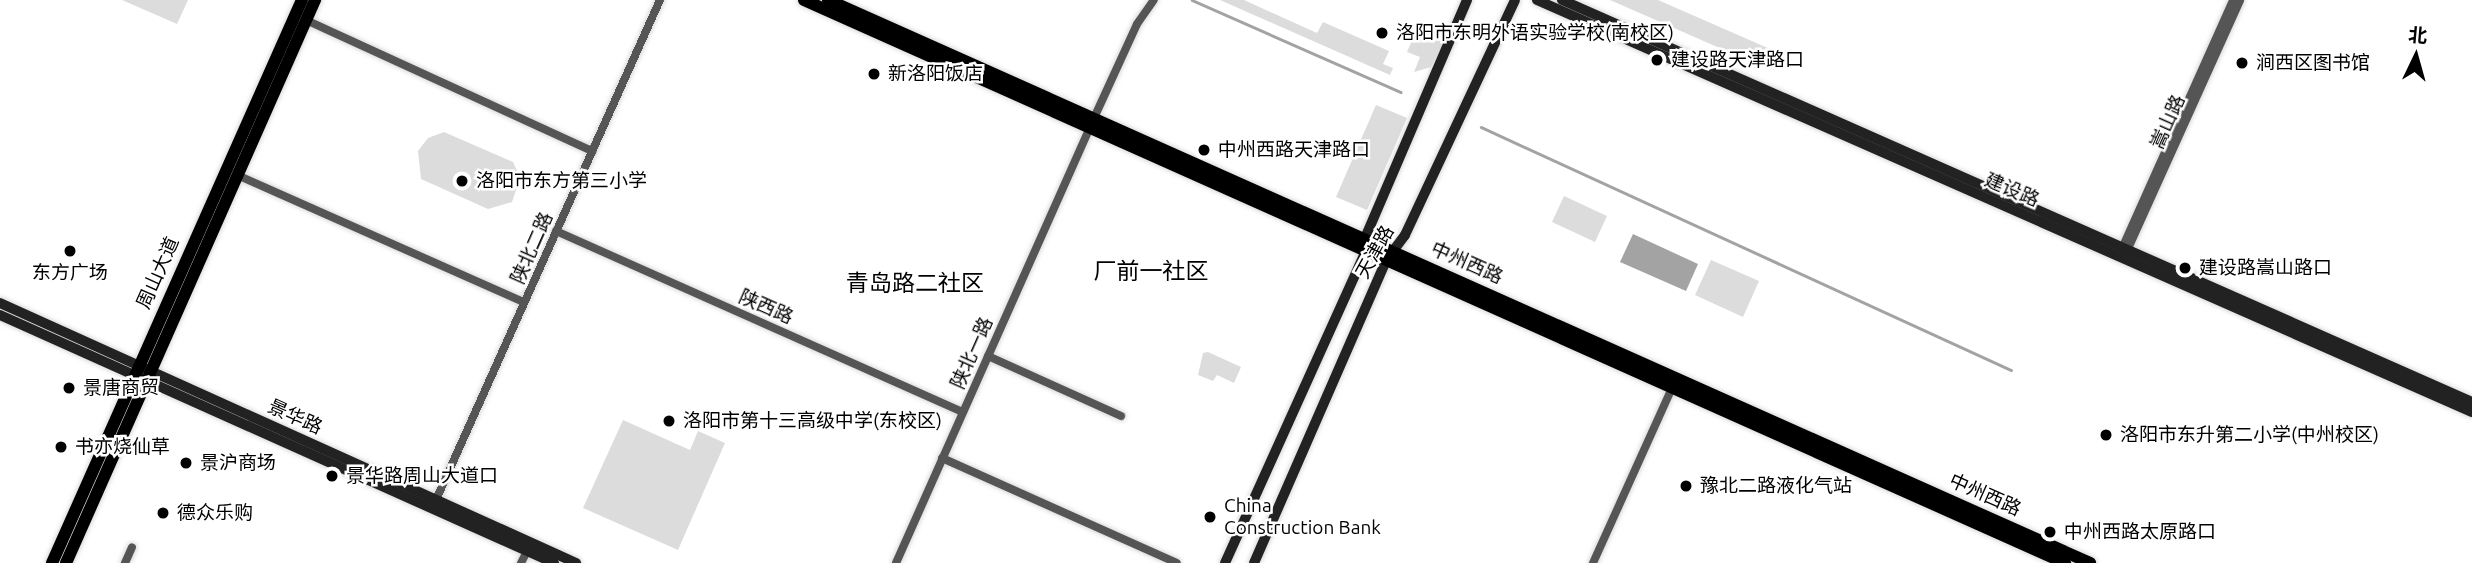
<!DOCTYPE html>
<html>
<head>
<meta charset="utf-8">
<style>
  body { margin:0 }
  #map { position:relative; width:2472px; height:563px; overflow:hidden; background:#fff; font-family:Ubuntu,"Noto Sans SC",sans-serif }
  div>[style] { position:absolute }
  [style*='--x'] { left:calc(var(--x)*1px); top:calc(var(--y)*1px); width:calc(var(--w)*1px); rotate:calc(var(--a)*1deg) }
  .green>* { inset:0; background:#dcdcdc }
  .water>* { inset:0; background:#a3a3a3 }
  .stream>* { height:2.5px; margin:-1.25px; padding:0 1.25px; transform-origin:1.25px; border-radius:1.25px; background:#a3a3a3 }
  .roads { filter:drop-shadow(0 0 2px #dbdbdb) drop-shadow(0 0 2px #dbdbdb) }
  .street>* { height:8px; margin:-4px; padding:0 4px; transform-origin:4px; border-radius:4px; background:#555 }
  .secondary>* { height:10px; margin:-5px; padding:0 5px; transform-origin:5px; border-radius:5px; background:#222 }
  .primary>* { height:12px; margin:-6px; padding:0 6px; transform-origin:6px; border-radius:6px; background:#000 }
  .dots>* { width:19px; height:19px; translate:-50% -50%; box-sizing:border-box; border:4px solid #fff; border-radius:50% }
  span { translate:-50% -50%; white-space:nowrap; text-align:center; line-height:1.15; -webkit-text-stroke:5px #fff; paint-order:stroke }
  .poi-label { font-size:19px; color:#000 }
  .left { translate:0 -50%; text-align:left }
  .street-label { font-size:19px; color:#000 }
  .quarter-label { font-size:23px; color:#000 }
  .north { position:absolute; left:2381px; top:21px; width:70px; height:70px; -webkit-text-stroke:5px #fff; paint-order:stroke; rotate:5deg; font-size:19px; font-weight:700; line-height:28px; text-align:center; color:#000 }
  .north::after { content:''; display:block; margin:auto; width:24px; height:32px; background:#000; clip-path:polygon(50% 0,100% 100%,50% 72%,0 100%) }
</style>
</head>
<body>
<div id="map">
  <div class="green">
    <i style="clip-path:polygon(122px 0,188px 0,177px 24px)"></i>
    <i style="clip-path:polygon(1220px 0,1244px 0,1317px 33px,1323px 22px,1389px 51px,1383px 64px,1393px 68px,1390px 75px)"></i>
    <i style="clip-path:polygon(1610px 0,1658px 0,1770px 49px,1763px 67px)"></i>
    <i style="clip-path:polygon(1423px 28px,1447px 38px,1431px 67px,1414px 72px,1420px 57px,1407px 52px,1416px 31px,1421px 33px)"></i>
    <i style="clip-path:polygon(1376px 105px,1407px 118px,1367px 210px,1336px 197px)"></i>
    <i style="clip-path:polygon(444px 132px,513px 162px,520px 178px,512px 202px,488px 209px,421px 179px,418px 151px,428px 138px)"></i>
    <i style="clip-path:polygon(1564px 196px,1607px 216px,1595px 242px,1552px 222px)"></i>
    <i style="clip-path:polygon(1711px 260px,1759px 281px,1743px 317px,1695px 295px)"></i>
    <i style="clip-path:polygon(1208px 352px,1241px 367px,1234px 383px,1217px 375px,1213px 381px,1198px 375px,1203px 353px)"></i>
    <i style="clip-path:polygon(623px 420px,690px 450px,698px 431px,725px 443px,678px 550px,583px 508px)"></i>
  </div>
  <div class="water">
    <i style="clip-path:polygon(1633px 234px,1698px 264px,1686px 291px,1620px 262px)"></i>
  </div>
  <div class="stream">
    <i style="--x:1192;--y:0;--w:228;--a:23.8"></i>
    <i style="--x:1481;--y:127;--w:583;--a:24.63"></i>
  </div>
  <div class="roads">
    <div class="street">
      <i style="--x:306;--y:20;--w:315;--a:24.6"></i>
      <i style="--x:237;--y:175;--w:314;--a:23.9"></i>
      <i style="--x:556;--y:231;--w:445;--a:24"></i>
      <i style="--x:2120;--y:253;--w:277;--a:-65.9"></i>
      <i style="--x:2126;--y:253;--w:277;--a:-65.7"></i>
      <i style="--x:988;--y:356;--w:146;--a:24.3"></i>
      <i style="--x:942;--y:458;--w:257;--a:24.1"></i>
      <i style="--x:435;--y:502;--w:550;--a:-65.86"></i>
      <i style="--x:125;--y:563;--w:17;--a:-66"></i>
      <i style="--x:521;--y:563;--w:13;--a:-63"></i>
      <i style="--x:896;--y:563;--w:487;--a:-66"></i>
      <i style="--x:1094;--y:118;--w:103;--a:-65.4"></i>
      <i style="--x:1137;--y:24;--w:29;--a:-55"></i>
      <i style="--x:1593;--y:563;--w:196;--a:-65.7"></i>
    </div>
    <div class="secondary">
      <i style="--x:1537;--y:0;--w:1022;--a:23.78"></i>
      <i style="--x:1562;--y:0;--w:995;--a:23.83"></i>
      <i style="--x:0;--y:303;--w:632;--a:24.29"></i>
      <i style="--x:0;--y:315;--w:607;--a:24.12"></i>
      <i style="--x:1225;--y:563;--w:345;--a:-65.7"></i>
      <i style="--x:1367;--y:249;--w:11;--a:-100"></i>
      <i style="--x:1365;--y:238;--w:259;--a:-66.8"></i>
      <i style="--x:1254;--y:563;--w:332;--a:-66.4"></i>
      <i style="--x:1387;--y:259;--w:30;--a:-53"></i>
      <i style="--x:1405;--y:235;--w:259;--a:-64.9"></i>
    </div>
    <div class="primary">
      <i style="--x:804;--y:0;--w:1381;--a:24.06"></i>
      <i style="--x:828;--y:0;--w:1382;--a:24.04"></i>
      <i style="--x:52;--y:563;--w:616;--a:-66.06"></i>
      <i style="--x:66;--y:563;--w:616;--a:-66.14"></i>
    </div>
  </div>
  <div class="dots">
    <i style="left:1382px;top:33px;background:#000"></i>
    <i style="left:1657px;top:60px;background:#000"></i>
    <i style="left:2242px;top:63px;background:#000"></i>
    <i style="left:874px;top:74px;background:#000"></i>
    <i style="left:1204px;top:150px;background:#000"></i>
    <i style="left:462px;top:181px;background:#000"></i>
    <i style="left:70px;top:251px;background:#000"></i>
    <i style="left:2185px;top:268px;background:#000"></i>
    <i style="left:69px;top:388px;background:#000"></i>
    <i style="left:669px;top:421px;background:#000"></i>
    <i style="left:2106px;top:435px;background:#000"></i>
    <i style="left:61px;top:447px;background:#000"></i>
    <i style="left:186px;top:463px;background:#000"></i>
    <i style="left:332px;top:476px;background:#000"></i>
    <i style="left:1686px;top:486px;background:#000"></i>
    <i style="left:163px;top:513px;background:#000"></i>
    <i style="left:1210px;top:517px;background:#000"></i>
    <i style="left:2050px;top:532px;background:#000"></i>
  </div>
  <div class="poi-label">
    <span class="left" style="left:1396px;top:33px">洛阳市东明外语实验学校(南校区)</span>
    <span class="left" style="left:1671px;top:60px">建设路天津路口</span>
    <span class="left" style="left:2256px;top:63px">涧西区图书馆</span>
    <span class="left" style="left:888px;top:74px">新洛阳饭店</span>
    <span class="left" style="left:1218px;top:150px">中州西路天津路口</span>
    <span class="left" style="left:476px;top:181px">洛阳市东方第三小学</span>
    <span class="left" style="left:2199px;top:268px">建设路嵩山路口</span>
    <span style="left:70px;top:273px">东方广场</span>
    <span class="left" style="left:83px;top:388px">景唐商贸</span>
    <span class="left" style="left:683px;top:421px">洛阳市第十三高级中学(东校区)</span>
    <span class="left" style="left:2120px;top:435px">洛阳市东升第二小学(中州校区)</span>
    <span class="left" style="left:75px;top:447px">书亦烧仙草</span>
    <span class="left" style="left:200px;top:463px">景沪商场</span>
    <span class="left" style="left:346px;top:476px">景华路周山大道口</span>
    <span class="left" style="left:1700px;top:486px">豫北二路液化气站</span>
    <span class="left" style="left:1224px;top:517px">China<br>Construction Bank</span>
    <span class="left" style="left:177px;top:513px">德众乐购</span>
    <span class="left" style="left:2064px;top:532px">中州西路太原路口</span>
  </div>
  <div class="street-label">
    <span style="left:2168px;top:122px;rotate:-66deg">嵩山路</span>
    <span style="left:2012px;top:190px;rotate:23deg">建设路</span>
    <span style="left:532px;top:248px;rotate:-66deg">陕北二路</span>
    <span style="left:1375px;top:252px;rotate:-61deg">天津路</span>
    <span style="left:1467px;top:263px;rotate:24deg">中州西路</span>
    <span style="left:158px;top:273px;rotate:-66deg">周山大道</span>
    <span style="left:766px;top:307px;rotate:24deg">陕西路</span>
    <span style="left:972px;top:353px;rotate:-66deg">陕北一路</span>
    <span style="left:295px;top:417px;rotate:24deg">景华路</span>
    <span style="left:1985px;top:495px;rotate:24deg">中州西路</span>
  </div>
  <div class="quarter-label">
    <span style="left:1151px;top:271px">厂前一社区</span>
    <span style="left:915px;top:283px">青岛路二社区</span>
  </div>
  <div class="north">北</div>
</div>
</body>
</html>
